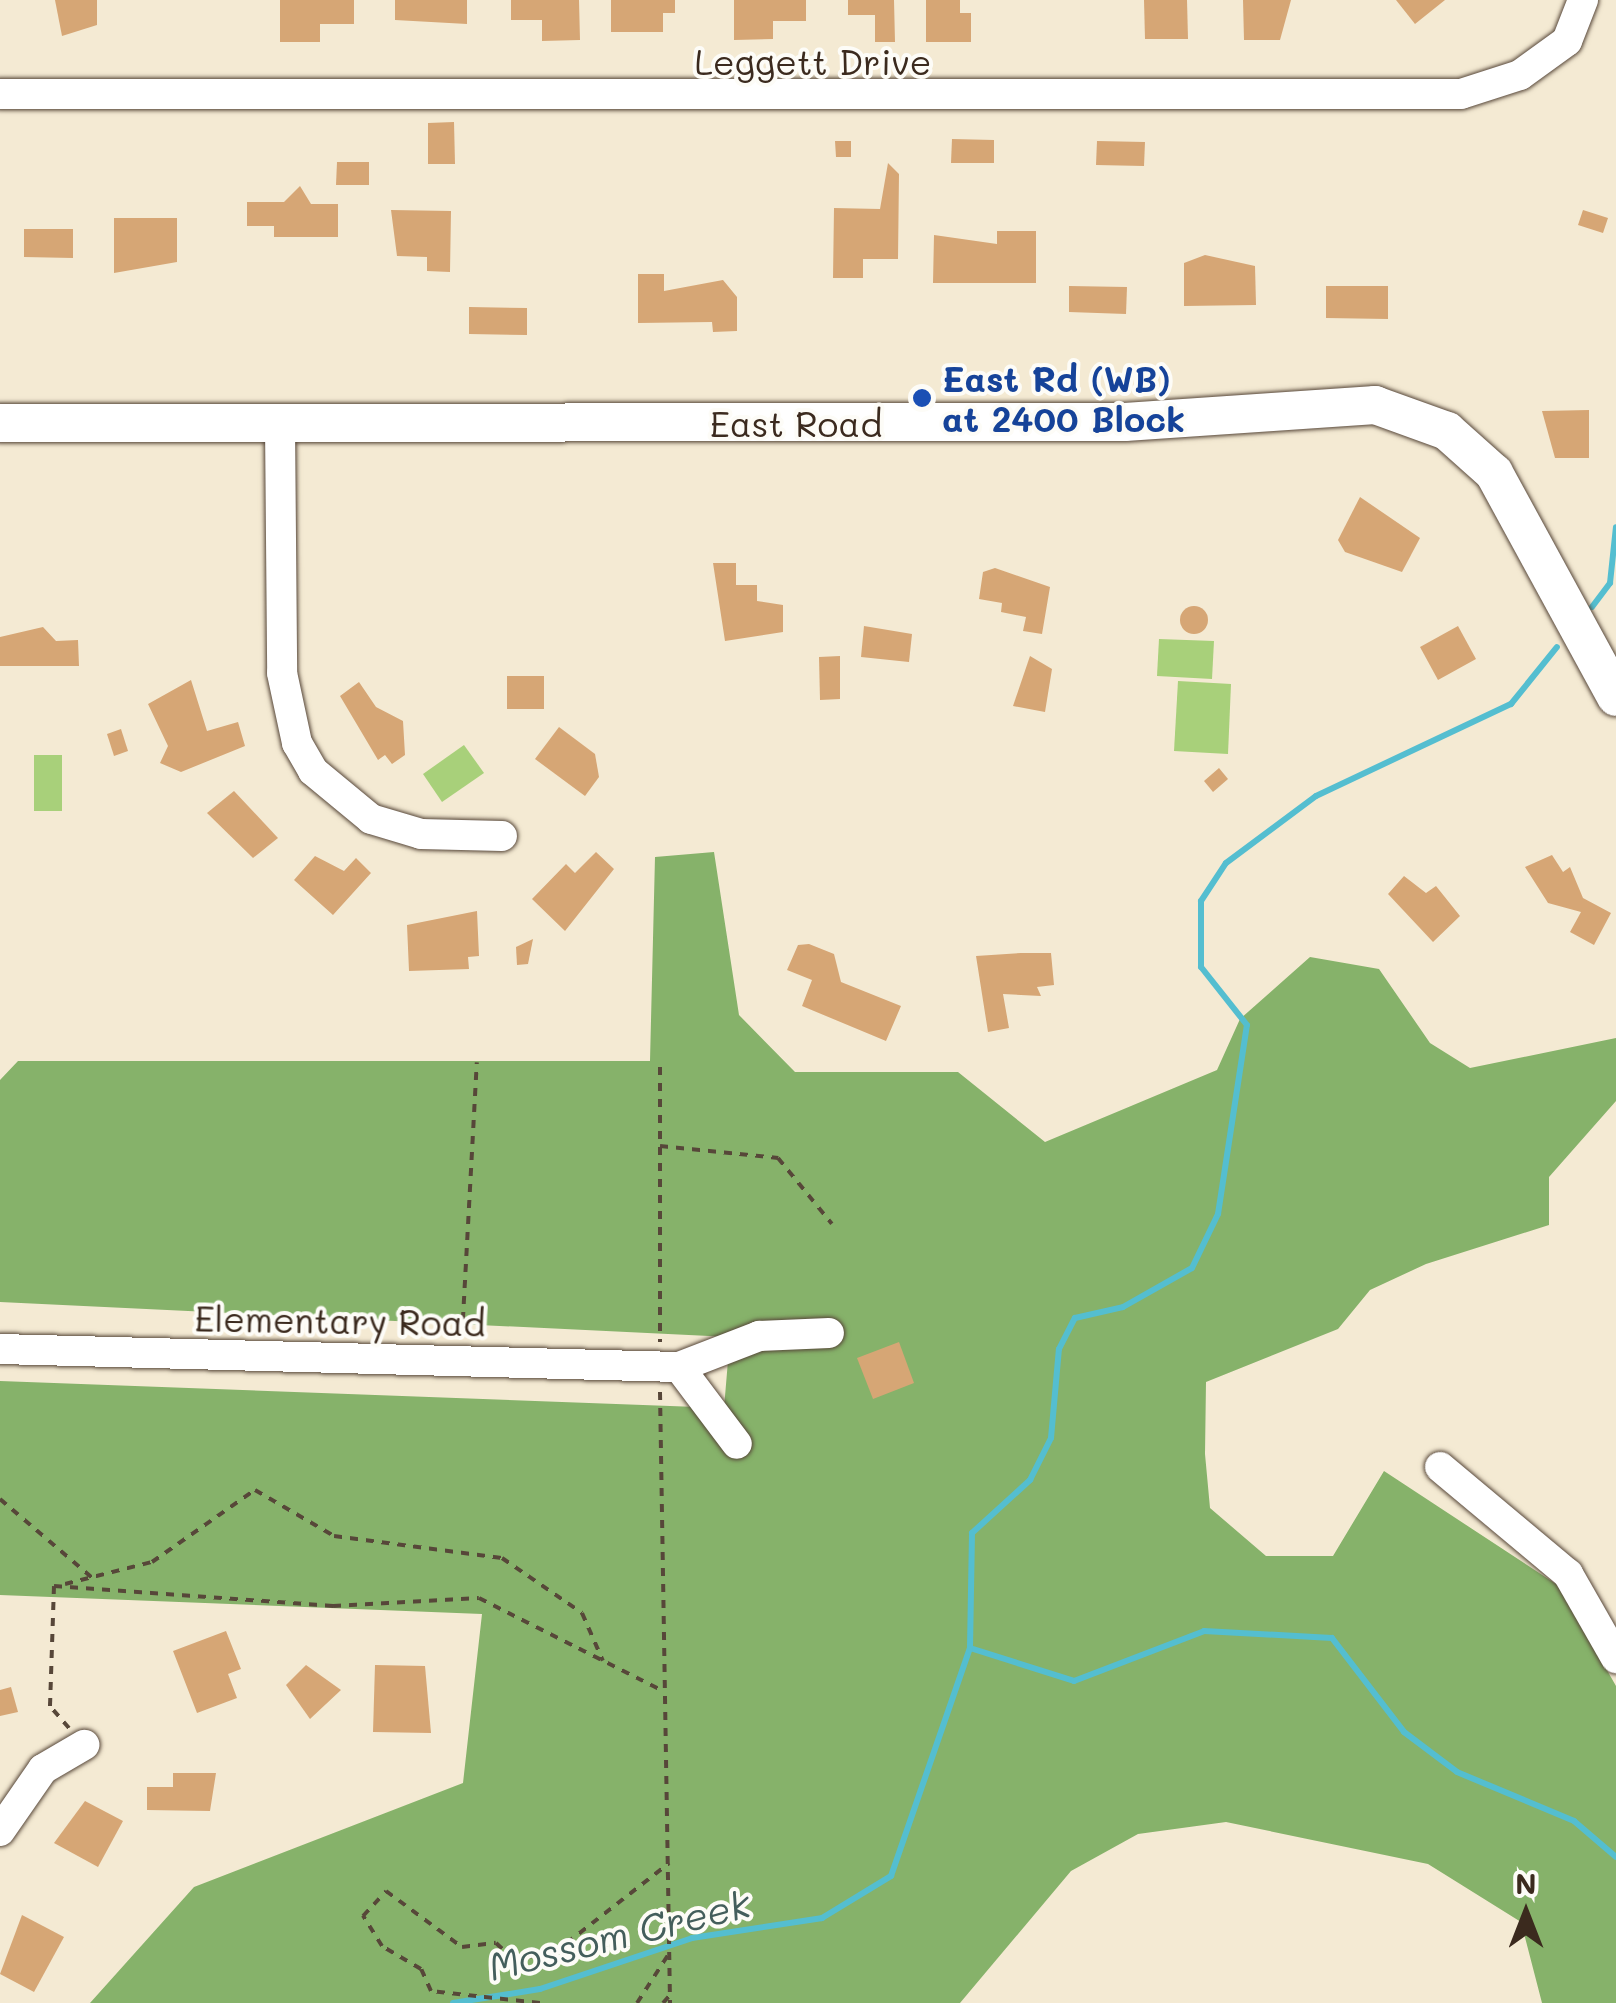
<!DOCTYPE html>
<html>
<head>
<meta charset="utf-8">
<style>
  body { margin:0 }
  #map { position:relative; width:1616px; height:2003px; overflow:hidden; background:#f4ead3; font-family:Mali,sans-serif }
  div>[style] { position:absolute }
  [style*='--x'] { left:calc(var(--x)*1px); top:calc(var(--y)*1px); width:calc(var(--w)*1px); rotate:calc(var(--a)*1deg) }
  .green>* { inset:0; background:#a8d07a }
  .forest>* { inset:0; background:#86b26a }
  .stream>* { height:6px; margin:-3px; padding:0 3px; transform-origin:3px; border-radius:3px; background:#54bed0 }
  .building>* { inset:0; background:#d6a675 }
  .round { border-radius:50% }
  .path>* { height:4px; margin-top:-2px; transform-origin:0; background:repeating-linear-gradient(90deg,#574739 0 8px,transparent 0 16px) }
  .roads { filter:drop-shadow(0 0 2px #574739) drop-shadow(0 0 2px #574739) }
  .minor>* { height:30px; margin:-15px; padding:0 15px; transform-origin:15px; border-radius:15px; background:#fff }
  .major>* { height:38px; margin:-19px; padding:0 19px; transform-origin:19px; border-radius:19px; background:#fff }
  .dots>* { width:28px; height:28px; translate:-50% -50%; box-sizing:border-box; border:5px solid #fdfcf7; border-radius:50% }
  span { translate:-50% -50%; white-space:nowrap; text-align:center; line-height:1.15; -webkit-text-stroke:8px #fdfcf7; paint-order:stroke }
  .street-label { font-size:35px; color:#3b2a1e }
  .transit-label { font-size:35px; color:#164399; font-weight:700 }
  .left { translate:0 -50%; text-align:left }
  .water-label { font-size:38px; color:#445e5c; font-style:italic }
  .north { position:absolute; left:1476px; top:1863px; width:100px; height:100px; -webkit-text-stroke:8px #fdfcf7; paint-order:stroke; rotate:0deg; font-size:28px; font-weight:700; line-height:40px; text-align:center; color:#3b2a1e }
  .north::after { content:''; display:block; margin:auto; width:35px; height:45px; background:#3b2a1e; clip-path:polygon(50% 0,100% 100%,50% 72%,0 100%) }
</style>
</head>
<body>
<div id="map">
  <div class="green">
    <i style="clip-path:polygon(1159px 639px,1214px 641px,1212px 679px,1157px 676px)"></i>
    <i style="clip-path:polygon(1178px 681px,1231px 684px,1228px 754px,1174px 751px)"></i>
    <i style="clip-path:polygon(464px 745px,484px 773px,442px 802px,423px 774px)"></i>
    <i style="clip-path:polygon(34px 755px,62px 755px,62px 811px,34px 811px)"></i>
  </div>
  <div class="forest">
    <i style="clip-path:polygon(714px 852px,739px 1015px,795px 1072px,958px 1072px,1045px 1142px,1217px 1070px,1240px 1019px,1310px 957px,1379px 969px,1430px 1043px,1470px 1068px,1616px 1038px,1616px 1101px,1549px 1177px,1549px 1225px,1426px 1264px,1370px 1290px,1338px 1329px,1206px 1382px,1205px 1454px,1210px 1508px,1266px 1556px,1333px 1556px,1384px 1471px,1559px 1586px,1616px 1686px,1616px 2003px,1542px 2003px,1521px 1922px,1428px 1864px,1226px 1822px,1138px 1834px,1071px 1871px,960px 2003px,90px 2003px,194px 1887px,463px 1783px,482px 1614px,0 1595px,0 1381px,724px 1408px,730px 1337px,0 1302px,0 1080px,18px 1061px,650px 1061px,655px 857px)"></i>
  </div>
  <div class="stream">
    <i style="--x:1592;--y:607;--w:30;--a:-53"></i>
    <i style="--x:1610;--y:583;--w:56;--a:-83.9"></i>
    <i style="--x:970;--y:1648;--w:109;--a:17.6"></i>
    <i style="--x:1074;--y:1681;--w:139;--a:-21"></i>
    <i style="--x:1204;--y:1631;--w:128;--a:3.1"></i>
    <i style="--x:1332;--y:1638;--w:118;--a:52.5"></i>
    <i style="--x:1404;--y:1732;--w:66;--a:37"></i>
    <i style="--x:1457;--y:1772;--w:127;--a:22.7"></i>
    <i style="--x:1574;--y:1821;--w:55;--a:40.6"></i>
    <i style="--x:453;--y:2003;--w:88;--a:-9.1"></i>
    <i style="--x:540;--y:1989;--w:160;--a:-18.5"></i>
    <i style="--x:692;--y:1938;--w:132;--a:-8.7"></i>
    <i style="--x:822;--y:1918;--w:81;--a:-31.3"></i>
    <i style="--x:891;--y:1876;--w:241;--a:-70.9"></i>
    <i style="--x:970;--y:1648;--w:115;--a:-89"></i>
    <i style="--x:972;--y:1533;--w:79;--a:-42.4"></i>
    <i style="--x:1030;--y:1480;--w:47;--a:-63.4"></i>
    <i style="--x:1051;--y:1438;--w:89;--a:-84.9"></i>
    <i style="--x:1059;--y:1349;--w:35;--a:-63"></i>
    <i style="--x:1075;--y:1318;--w:49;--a:-12.9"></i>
    <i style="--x:1123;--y:1307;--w:79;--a:-29.5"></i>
    <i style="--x:1192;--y:1268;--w:60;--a:-64.3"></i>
    <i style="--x:1218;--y:1214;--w:191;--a:-81.3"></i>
    <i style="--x:1247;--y:1025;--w:74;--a:-128.4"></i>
    <i style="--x:1201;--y:967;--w:66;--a:-90"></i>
    <i style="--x:1201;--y:901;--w:45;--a:-56.7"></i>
    <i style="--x:1226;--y:863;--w:112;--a:-36.7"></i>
    <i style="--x:1316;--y:796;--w:216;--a:-25.3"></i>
    <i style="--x:1511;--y:704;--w:73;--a:-51.1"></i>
  </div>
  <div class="building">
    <i style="clip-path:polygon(55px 0,97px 0,97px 25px,62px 36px)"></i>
    <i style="clip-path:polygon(280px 0,354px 0,354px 24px,320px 24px,320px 42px,280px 42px)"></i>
    <i style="clip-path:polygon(395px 0,467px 0,467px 24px,395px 20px)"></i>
    <i style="clip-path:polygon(511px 0,579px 0,580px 40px,542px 41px,542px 20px,511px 20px)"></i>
    <i style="clip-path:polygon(611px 0,675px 0,675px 13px,663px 13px,663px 32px,611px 32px)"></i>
    <i style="clip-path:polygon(734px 0,806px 0,806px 21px,773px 21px,773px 39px,734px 40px)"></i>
    <i style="clip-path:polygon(848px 0,894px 0,895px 42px,875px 42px,875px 15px,848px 15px)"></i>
    <i style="clip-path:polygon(926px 0,960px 0,960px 13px,971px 13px,971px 42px,926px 42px)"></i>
    <i style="clip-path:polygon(1144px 0,1187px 0,1188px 39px,1145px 39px)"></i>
    <i style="clip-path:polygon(1243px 0,1291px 0,1280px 40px,1244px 40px)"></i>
    <i style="clip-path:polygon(1396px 0,1445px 0,1415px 24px)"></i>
    <i style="clip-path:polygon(454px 122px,455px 164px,428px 164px,428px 123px)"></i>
    <i style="clip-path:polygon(952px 139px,994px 140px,994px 163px,951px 163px)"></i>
    <i style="clip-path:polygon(835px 141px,851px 141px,851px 157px,836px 157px)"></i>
    <i style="clip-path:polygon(1097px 141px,1145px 142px,1144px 166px,1096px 165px)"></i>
    <i style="clip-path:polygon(337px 162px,369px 162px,369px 185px,336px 185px)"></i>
    <i style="clip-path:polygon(888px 163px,899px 174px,898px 259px,863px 259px,863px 278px,833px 278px,834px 208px,880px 209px)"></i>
    <i style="clip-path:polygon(300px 186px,311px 204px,338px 204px,338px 237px,274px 237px,274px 226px,247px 226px,247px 202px,284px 202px)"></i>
    <i style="clip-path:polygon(391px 210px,451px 211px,450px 272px,427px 271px,427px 257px,397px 256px)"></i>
    <i style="clip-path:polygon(1583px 210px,1608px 218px,1603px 233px,1578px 225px)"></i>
    <i style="clip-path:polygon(114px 218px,177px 218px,177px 262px,114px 273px)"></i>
    <i style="clip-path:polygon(24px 229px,73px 229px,73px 258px,24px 257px)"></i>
    <i style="clip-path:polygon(997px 231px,1036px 231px,1036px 283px,933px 283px,934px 235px,997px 244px)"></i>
    <i style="clip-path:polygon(1205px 255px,1255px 266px,1256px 305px,1184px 306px,1184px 263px)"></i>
    <i style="clip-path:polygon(638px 274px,664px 274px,664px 291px,723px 280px,737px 297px,737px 331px,713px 332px,712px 322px,638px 323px)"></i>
    <i style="clip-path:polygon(1069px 286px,1127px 287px,1126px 314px,1069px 312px)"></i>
    <i style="clip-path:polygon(1326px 286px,1388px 286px,1388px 319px,1326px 318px)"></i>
    <i style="clip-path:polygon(469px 307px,527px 308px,527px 335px,469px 334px)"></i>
    <i style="clip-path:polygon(1589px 410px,1589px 458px,1555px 458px,1542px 411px)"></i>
    <i style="clip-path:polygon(1360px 497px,1420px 538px,1402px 572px,1345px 552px,1338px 540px)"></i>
    <i style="clip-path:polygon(713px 563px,736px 563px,736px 585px,757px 585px,757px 601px,783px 605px,783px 632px,725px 641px)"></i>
    <i style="clip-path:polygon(995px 568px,1050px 587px,1042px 634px,1023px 631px,1026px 617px,1001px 612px,1002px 603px,979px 599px,983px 572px)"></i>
    <i class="round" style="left:1180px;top:606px;width:28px;height:28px"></i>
    <i style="clip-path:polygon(864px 626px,912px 634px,909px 662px,861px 657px)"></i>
    <i style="clip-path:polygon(1458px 626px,1476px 659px,1438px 680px,1420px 647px)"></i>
    <i style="clip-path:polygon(43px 627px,56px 641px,78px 640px,79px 666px,0 666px,0 637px)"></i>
    <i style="clip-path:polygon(840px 656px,840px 699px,820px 700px,819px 657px)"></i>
    <i style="clip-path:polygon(1030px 656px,1052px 669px,1045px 712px,1013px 706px)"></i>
    <i style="clip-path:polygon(507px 676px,544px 676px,544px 709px,507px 709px)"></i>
    <i style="clip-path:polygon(191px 680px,207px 731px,238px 722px,245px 746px,181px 772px,160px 763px,168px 746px,148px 704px)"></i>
    <i style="clip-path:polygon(359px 682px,376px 707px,403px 721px,405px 755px,392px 764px,385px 755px,378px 760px,340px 696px)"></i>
    <i style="clip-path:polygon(559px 727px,595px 754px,599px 777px,585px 796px,535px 759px)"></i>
    <i style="clip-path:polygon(121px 729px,128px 751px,114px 756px,107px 734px)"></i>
    <i style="clip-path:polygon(1219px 768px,1228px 779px,1213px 792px,1204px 781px)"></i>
    <i style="clip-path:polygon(234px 791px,278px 838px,253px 858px,207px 813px)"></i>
    <i style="clip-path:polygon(596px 852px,614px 869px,565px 931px,532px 899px,566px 864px,575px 873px)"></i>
    <i style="clip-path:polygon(1552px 855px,1563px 872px,1570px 867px,1583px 898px,1611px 913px,1594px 945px,1570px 932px,1581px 912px,1548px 903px,1525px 867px)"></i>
    <i style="clip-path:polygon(315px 856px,344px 871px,356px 858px,371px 873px,333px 915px,294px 880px)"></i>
    <i style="clip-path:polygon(1404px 876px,1426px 893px,1436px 886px,1460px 916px,1433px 942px,1388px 894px)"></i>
    <i style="clip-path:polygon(477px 911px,479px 956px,468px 957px,469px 969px,409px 971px,407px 925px)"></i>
    <i style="clip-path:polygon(533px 939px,528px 964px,517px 965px,516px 947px)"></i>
    <i style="clip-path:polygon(809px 944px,834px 954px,841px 982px,901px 1006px,886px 1041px,802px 1006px,812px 980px,787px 970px,798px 945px)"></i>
    <i style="clip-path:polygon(1021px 953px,1051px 953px,1054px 985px,1037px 987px,1041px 996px,1003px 994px,1009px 1028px,988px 1032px,976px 956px)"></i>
    <i style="clip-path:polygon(899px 1342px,914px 1383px,873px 1399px,857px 1358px)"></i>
    <i style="clip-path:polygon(226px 1631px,241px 1669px,228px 1674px,237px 1698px,197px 1713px,173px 1651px)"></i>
    <i style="clip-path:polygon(306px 1665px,341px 1690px,310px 1719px,286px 1685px)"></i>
    <i style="clip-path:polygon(375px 1665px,425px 1666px,431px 1733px,373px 1732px)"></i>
    <i style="clip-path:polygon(11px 1687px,18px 1712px,0 1716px,0 1690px)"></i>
    <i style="clip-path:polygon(173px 1773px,216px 1773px,210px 1811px,147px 1810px,147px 1787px,173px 1787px)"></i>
    <i style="clip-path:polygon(85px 1801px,123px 1821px,98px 1867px,54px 1843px)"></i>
    <i style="clip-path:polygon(22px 1915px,64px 1937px,34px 1992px,0 1974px)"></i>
  </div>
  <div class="path">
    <i style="--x:660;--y:1067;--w:275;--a:90"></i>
    <i style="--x:660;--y:1146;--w:119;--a:5.8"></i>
    <i style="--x:778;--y:1158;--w:85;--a:50.7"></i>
    <i style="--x:462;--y:1336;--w:274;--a:-86.9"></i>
    <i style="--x:660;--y:1392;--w:611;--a:89.06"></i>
    <i style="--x:0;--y:1499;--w:125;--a:40.5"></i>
    <i style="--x:65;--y:1584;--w:90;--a:-14.2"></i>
    <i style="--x:152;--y:1562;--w:126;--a:-35"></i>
    <i style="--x:255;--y:1490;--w:91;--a:30.2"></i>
    <i style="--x:334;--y:1536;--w:169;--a:7.5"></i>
    <i style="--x:502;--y:1558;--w:97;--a:34.5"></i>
    <i style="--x:582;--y:1613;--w:52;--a:66.4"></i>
    <i style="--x:69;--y:1728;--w:29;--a:-131"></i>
    <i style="--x:50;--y:1706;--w:120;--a:-88.1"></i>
    <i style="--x:54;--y:1586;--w:280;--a:4.1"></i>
    <i style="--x:333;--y:1606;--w:146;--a:-3.1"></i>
    <i style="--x:479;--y:1598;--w:204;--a:26.8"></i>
    <i style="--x:540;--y:2003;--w:110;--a:-173.7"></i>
    <i style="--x:431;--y:1991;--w:24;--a:-114"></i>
    <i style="--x:421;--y:1969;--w:45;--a:-149.5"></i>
    <i style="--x:382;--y:1946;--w:36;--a:-122"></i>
    <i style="--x:363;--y:1916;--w:34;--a:-47"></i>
    <i style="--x:386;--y:1891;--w:94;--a:36.4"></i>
    <i style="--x:462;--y:1947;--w:34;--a:-7"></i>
    <i style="--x:496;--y:1943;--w:23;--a:43"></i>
    <i style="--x:513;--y:1959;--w:41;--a:-8.3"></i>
    <i style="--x:554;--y:1953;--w:146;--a:-38"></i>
    <i style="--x:637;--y:2003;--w:61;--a:-57.1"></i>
    <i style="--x:663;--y:2003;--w:11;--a:-49"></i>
  </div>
  <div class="roads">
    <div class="minor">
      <i style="--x:0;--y:94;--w:1461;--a:0"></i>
      <i style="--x:1461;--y:94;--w:62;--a:-17.9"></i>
      <i style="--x:1520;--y:75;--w:58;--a:-35.9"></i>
      <i style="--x:1567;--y:41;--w:44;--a:-68.7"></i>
      <i style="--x:280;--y:424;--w:249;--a:89.5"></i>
      <i style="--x:282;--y:673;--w:72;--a:77.9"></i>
      <i style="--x:297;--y:743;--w:32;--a:60"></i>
      <i style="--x:313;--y:771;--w:75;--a:39.6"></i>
      <i style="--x:371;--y:819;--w:52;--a:16.7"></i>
      <i style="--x:421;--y:834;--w:81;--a:1.4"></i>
      <i style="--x:0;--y:1349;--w:679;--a:1.52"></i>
      <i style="--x:679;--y:1367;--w:86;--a:-21.2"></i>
      <i style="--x:759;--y:1336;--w:70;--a:-2.5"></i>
      <i style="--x:679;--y:1367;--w:96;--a:53"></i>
      <i style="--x:1440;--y:1467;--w:167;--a:39.9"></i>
      <i style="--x:1568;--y:1574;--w:97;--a:60.3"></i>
      <i style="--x:0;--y:1831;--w:75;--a:-55.3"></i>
      <i style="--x:43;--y:1769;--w:48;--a:-30.3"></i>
    </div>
    <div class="major">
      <i style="--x:0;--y:423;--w:1125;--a:-0.05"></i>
      <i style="--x:1125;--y:422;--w:251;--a:-3.9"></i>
      <i style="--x:1375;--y:405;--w:77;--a:19.9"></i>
      <i style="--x:1447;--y:431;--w:63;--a:41.8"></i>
      <i style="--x:1494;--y:473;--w:255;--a:61.4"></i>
    </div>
  </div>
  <div class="dots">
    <i style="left:922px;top:398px;background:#1a4fb4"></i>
  </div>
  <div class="street-label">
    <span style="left:813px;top:61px">Leggett Drive</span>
    <span style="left:796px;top:423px">East Road</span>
    <span style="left:340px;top:1320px;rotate:1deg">Elementary Road</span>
  </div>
  <div class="transit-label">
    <span class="left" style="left:942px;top:398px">East Rd (WB)<br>at 2400 Block</span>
  </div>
  <div class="water-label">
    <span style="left:619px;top:1935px;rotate:-14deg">Mossom Creek</span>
  </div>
  <div class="north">N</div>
</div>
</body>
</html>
